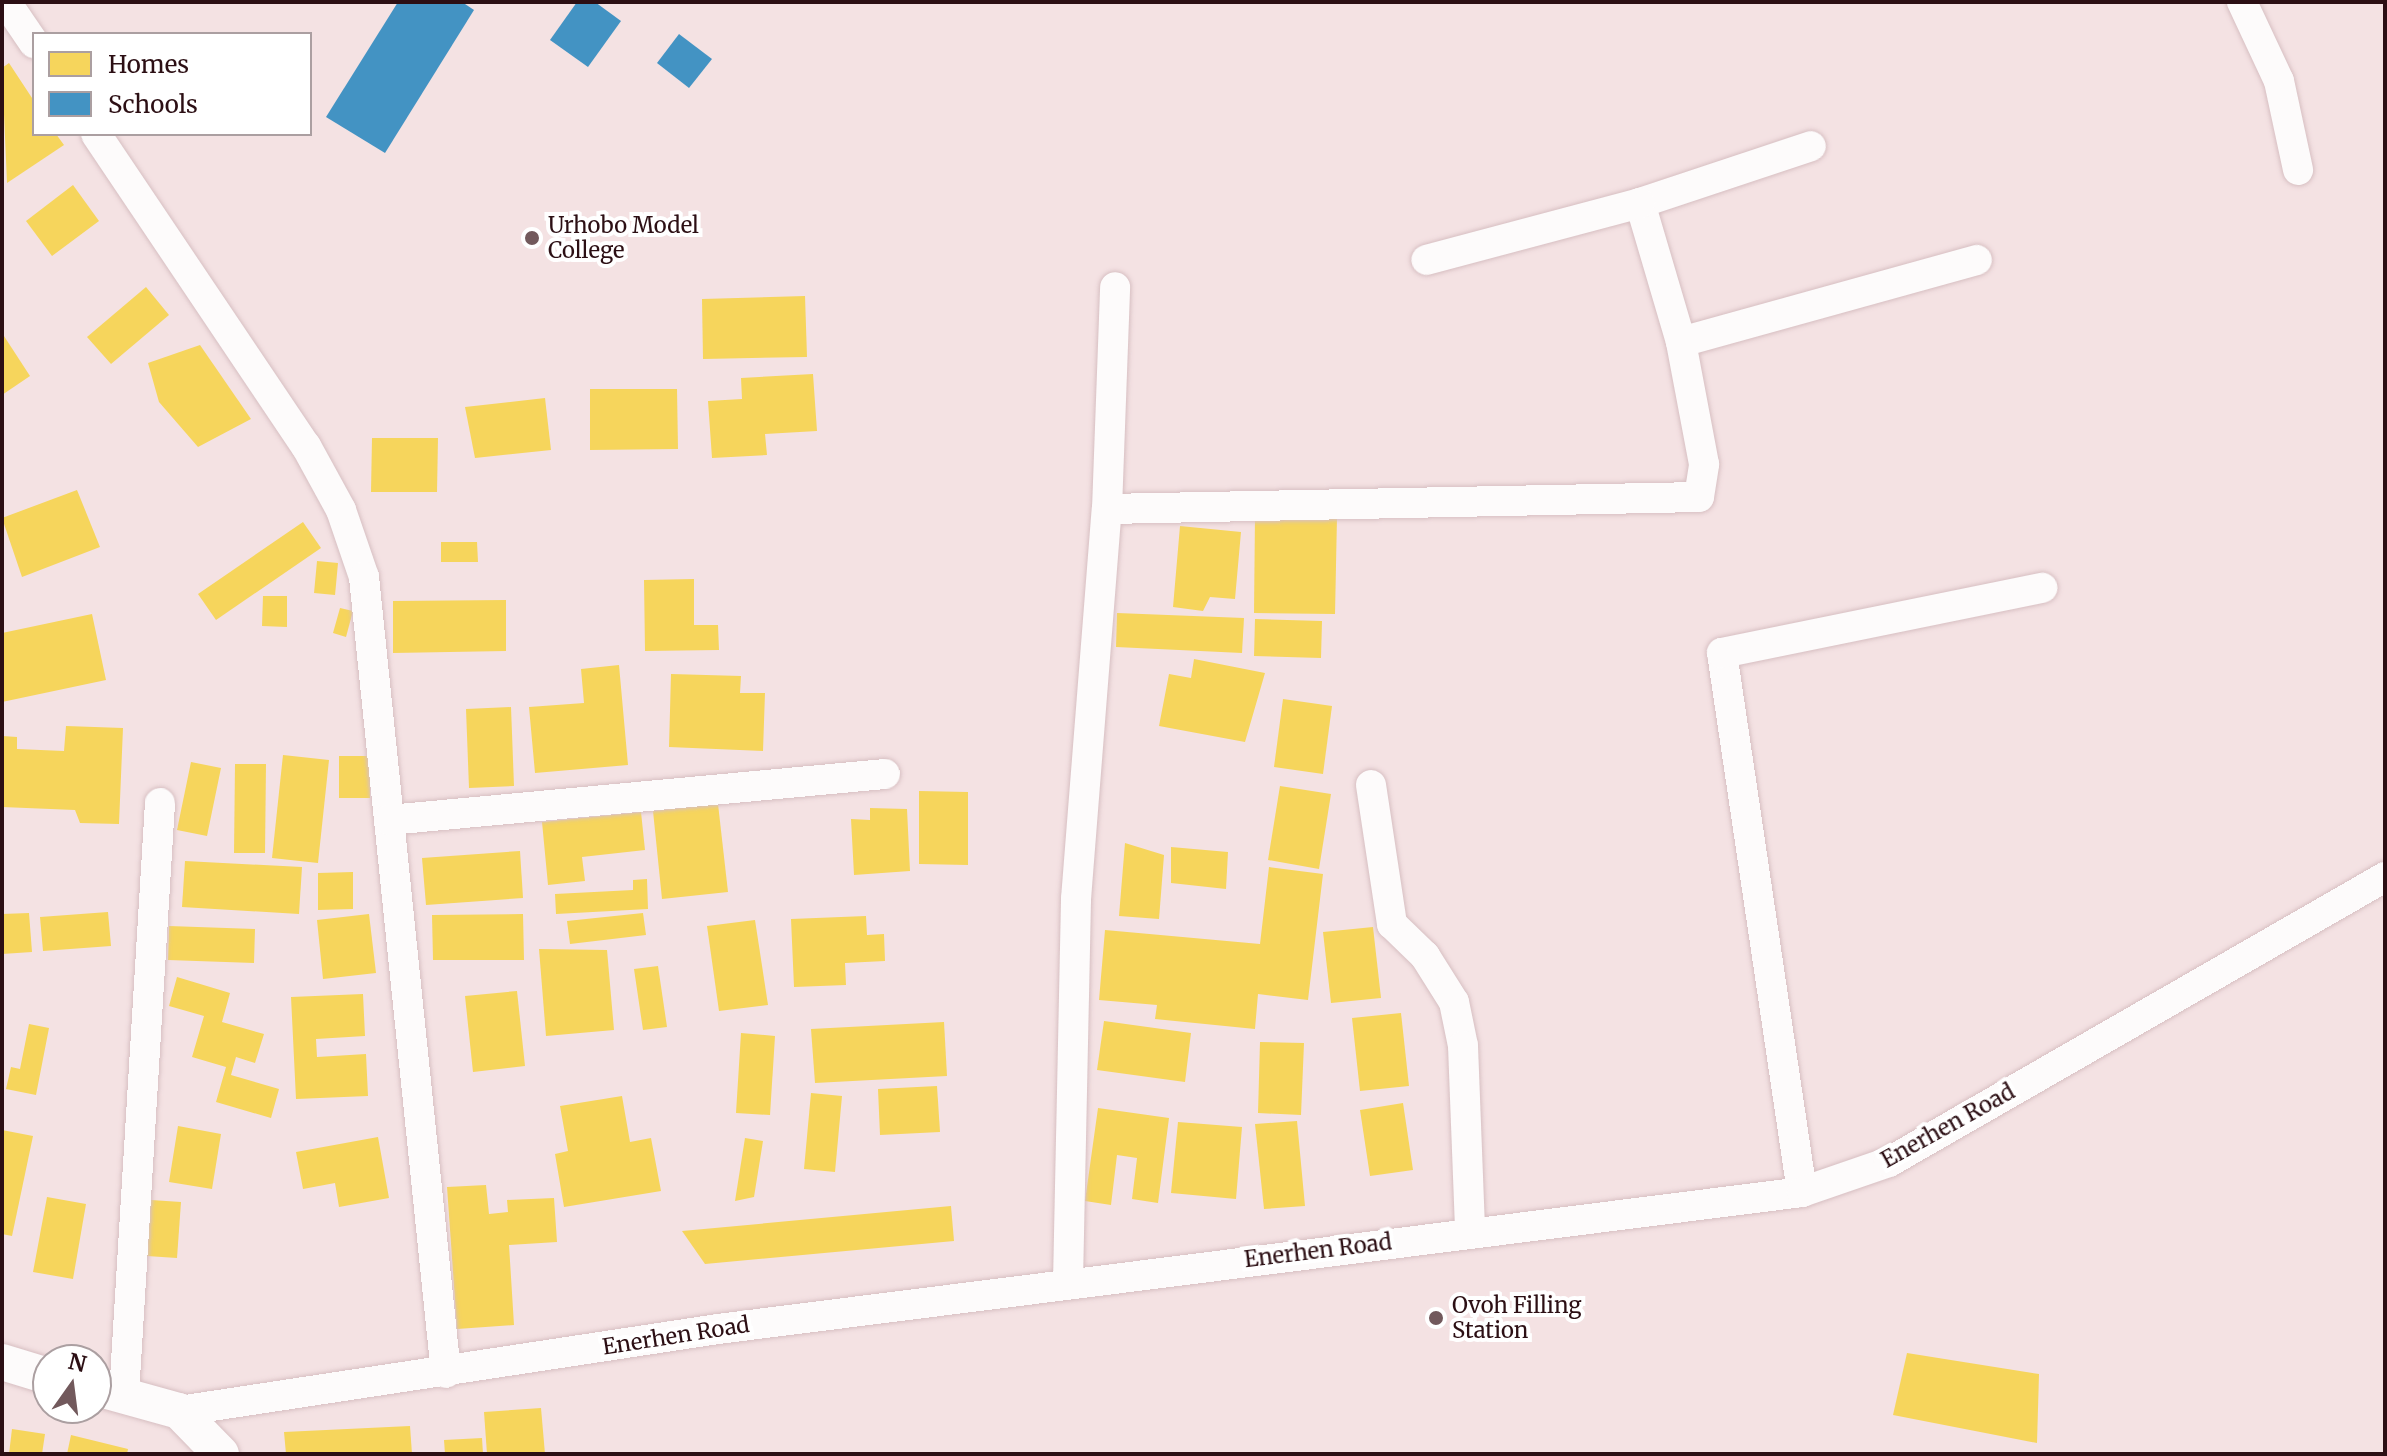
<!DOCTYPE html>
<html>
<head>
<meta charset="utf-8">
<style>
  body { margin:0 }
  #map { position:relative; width:2387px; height:1456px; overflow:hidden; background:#f4e2e3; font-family:Merriweather,serif }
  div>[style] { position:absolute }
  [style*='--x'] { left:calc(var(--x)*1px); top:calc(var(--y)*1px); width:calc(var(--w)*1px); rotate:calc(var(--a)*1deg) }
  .homes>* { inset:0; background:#f6d55c }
  .schools>* { inset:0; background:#4393c3 }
  .roads { filter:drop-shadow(0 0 2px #d7bfc2) drop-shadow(0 0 2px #d7bfc2) }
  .minor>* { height:30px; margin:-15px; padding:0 15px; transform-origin:15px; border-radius:15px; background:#fdfbfb }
  .major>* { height:36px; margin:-18px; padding:0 18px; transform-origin:18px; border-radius:18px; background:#fdfbfb }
  .dots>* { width:22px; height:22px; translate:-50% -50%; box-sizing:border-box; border:4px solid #fff; border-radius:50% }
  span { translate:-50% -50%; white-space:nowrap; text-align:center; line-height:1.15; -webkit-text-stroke:8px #fff; paint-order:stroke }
  .poi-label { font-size:22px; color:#2c0f14 }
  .left { translate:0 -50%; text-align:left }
  .street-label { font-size:22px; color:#2c0f14 }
  .frame { position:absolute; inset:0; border:4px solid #2c0f14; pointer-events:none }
  .legend { position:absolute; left:32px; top:32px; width:280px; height:104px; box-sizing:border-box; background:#fff; border:2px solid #ab9fa1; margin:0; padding:10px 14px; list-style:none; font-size:24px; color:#2c0f14 }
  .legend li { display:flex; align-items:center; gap:16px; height:40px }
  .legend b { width:40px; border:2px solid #ab9fa1 }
  .north { position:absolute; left:32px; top:1344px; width:80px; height:80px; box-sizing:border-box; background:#fff; border:2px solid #ab9fa1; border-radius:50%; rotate:14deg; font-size:22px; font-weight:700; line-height:32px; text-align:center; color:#2c0f14 }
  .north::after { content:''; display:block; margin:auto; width:28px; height:36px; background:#72595c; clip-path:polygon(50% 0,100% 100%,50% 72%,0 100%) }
</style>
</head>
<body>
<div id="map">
  <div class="homes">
    <i style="clip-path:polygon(9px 63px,34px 101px,34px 134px,56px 134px,64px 145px,7px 183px,2px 68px)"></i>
    <i style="clip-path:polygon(73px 185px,99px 221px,52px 256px,26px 221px)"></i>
    <i style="clip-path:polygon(146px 287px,169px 315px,111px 364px,87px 337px)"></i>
    <i style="clip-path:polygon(805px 296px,807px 357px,703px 359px,702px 299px)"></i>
    <i style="clip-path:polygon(2px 333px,30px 376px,2px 395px)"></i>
    <i style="clip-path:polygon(200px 345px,251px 419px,198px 447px,159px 402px,148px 363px)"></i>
    <i style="clip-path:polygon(813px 374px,817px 431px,765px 434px,767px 455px,712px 458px,708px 401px,742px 399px,741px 378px)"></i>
    <i style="clip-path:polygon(590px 389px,677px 389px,678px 449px,590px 450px)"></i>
    <i style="clip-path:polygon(545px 398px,551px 450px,475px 458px,465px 407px)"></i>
    <i style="clip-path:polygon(372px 438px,438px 438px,437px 492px,371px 492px)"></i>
    <i style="clip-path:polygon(77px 490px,100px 547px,22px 577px,2px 518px)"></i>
    <i style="clip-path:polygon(1255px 516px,1337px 517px,1335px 614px,1254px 613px)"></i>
    <i style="clip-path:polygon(303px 522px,321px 548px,216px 620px,198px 594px)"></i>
    <i style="clip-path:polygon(1180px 526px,1241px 532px,1235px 599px,1210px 597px,1203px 611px,1173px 607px)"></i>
    <i style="clip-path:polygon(441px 542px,477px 542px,478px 562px,441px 562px)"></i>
    <i style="clip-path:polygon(317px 561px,338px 563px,335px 595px,314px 593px)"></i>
    <i style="clip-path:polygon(694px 579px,694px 625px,718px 625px,719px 650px,645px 651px,644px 580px)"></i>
    <i style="clip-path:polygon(263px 596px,287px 596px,287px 627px,262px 626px)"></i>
    <i style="clip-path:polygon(506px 600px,506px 651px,393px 653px,393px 601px)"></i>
    <i style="clip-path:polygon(340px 608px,353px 611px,346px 637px,333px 633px)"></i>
    <i style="clip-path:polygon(1117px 613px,1244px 618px,1242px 653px,1116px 647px)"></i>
    <i style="clip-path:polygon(92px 614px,106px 680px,2px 702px,2px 633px)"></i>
    <i style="clip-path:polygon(1255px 619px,1322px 621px,1321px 658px,1254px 656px)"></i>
    <i style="clip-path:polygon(1194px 659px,1265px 673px,1245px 742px,1159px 726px,1169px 674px,1191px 678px)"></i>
    <i style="clip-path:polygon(619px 665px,628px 765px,535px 773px,529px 707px,584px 703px,581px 669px)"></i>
    <i style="clip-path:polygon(671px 674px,741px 676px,740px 693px,765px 693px,763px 751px,669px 747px)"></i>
    <i style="clip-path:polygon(1283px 699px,1332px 706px,1323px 774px,1274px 767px)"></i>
    <i style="clip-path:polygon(511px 707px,514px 786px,469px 788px,466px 709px)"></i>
    <i style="clip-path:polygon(66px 726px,123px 728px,119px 824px,80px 823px,75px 810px,2px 807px,2px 736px,17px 737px,17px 749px,64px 751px)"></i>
    <i style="clip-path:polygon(283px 755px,329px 760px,318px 863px,272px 858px)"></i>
    <i style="clip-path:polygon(339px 756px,370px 756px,370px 798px,339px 798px)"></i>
    <i style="clip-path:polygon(191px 762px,221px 768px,207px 836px,177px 830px)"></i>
    <i style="clip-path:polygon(235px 764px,266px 764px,265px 853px,234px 853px)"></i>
    <i style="clip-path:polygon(1280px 786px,1331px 794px,1319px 869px,1268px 860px)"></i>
    <i style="clip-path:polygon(919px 791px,968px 792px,968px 865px,919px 864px)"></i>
    <i style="clip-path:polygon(718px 804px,728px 892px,662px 899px,653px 811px)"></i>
    <i style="clip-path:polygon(870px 808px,907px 809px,910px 871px,854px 875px,851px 819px,870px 820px)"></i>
    <i style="clip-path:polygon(641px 812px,645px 850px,582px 857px,585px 881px,548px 885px,542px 822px)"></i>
    <i style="clip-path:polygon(1125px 843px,1164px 855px,1159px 919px,1119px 916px)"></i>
    <i style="clip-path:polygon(1171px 847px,1228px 852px,1226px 889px,1171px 883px)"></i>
    <i style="clip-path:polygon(520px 851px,523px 898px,426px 905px,422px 858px)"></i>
    <i style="clip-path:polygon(185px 861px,302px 867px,299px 914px,182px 907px)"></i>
    <i style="clip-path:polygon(1269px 867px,1323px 874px,1308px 1000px,1258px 994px,1255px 1029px,1155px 1019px,1157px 1005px,1099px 1000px,1105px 930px,1260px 944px)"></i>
    <i style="clip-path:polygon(353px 872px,353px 909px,318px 910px,318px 873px)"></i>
    <i style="clip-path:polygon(647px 879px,648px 909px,556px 914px,555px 894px,633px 890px,633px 880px)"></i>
    <i style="clip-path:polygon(108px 912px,111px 946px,43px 951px,40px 917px)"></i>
    <i style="clip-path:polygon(29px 913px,32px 952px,2px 954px,2px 914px)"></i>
    <i style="clip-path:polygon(643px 913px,646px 935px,570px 944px,567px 921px)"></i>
    <i style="clip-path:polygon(369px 914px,376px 973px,323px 979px,317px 920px)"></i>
    <i style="clip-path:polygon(523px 914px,524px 960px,433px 960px,432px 915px)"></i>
    <i style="clip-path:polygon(866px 916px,867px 935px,884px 934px,885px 961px,845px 963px,846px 985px,794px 987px,791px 919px)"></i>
    <i style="clip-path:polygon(755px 920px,768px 1005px,719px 1011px,707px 926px)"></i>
    <i style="clip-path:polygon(169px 926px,255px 929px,254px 963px,168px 960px)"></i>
    <i style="clip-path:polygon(1373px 927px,1381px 998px,1331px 1003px,1323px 932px)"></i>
    <i style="clip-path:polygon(539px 949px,607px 950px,614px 1030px,546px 1036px)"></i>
    <i style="clip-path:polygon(658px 966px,667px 1027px,643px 1030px,634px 969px)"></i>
    <i style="clip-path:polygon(177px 977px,230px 993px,222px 1022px,264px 1034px,255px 1063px,236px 1057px,231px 1075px,279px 1089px,271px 1118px,216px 1102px,226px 1067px,192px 1057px,204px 1016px,169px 1006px)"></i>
    <i style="clip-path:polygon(517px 991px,525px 1066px,473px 1072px,465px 996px)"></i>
    <i style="clip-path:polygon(363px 994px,365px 1036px,316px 1039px,317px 1057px,366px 1054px,368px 1096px,296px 1099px,291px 997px)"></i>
    <i style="clip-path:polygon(1401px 1013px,1409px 1086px,1360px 1091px,1352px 1018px)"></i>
    <i style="clip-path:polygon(1104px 1021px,1191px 1033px,1185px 1082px,1097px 1070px)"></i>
    <i style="clip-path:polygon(944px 1022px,947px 1076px,815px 1083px,811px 1029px)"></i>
    <i style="clip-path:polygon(29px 1024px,49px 1028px,36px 1095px,6px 1089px,11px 1067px,20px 1069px)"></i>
    <i style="clip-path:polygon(741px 1033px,775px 1036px,770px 1115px,736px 1113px)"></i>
    <i style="clip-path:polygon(1260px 1042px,1304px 1043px,1301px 1115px,1258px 1113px)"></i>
    <i style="clip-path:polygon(937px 1086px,940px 1132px,880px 1135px,878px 1089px)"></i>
    <i style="clip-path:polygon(811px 1093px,842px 1096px,835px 1172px,804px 1169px)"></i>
    <i style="clip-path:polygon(622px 1096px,630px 1142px,651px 1138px,661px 1191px,564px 1207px,555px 1154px,568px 1151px,560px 1106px)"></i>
    <i style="clip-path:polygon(1403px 1103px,1413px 1170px,1370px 1176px,1360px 1110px)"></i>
    <i style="clip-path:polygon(1098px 1108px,1169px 1118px,1158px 1203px,1132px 1199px,1137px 1158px,1117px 1155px,1111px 1205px,1085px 1201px)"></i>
    <i style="clip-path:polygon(1297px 1121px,1305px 1206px,1264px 1209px,1255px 1124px)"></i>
    <i style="clip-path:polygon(1178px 1122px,1242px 1127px,1236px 1199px,1171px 1193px)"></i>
    <i style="clip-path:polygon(178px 1126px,221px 1134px,212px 1189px,169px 1182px)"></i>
    <i style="clip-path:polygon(2px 1130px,33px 1136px,12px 1236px,2px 1234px)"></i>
    <i style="clip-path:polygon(378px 1137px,389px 1198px,339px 1207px,335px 1183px,303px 1189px,296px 1152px)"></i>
    <i style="clip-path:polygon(745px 1138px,763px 1141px,754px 1197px,735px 1201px)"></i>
    <i style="clip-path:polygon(486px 1185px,489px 1214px,508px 1212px,507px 1200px,554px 1198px,557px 1242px,509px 1245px,514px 1325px,457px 1329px,447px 1187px)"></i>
    <i style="clip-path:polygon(47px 1197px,86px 1204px,73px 1279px,33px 1272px)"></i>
    <i style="clip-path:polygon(151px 1200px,181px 1202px,177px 1258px,147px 1256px)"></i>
    <i style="clip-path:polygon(951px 1206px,954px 1241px,705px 1264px,682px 1231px)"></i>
    <i style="clip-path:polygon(1907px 1353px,2039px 1374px,2037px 1443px,1893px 1415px)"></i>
    <i style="clip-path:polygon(541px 1408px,545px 1454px,487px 1454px,484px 1412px)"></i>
    <i style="clip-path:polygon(410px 1426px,412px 1454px,286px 1454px,284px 1432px)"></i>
    <i style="clip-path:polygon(12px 1429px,45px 1434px,42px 1454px,9px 1454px)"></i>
    <i style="clip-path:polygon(71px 1435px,128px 1449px,127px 1454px,67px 1454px)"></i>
    <i style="clip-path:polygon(482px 1438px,483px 1454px,445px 1454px,444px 1440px)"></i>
  </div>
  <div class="schools">
    <i style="clip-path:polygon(398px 2px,462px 2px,474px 10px,385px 153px,326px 117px)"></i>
    <i style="clip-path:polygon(577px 2px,595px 2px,621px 21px,588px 67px,550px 40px)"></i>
    <i style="clip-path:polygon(679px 34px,712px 59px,689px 88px,657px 63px)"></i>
  </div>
  <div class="roads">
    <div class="minor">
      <i style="--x:6;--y:2;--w:50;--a:55.7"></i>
      <i style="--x:2242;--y:2;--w:87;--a:64.9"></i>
      <i style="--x:2279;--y:81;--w:91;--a:77.9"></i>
      <i style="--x:96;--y:134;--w:376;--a:56.1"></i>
      <i style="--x:306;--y:446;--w:73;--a:61.3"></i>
      <i style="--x:341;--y:510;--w:71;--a:71.1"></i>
      <i style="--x:364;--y:577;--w:800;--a:84.12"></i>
      <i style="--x:1640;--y:203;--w:180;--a:-18.4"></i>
      <i style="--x:1681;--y:342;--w:307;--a:-15.5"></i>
      <i style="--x:1107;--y:509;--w:592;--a:-1.16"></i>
      <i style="--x:1699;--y:497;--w:33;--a:-81"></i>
      <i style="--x:1704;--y:464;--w:124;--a:-100.7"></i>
      <i style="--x:1681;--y:342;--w:145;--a:-106.4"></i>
      <i style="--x:1640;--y:203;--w:221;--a:165.1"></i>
      <i style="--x:1371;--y:785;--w:141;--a:81.4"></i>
      <i style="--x:1392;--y:924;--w:46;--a:44.1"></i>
      <i style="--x:1425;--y:956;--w:54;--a:57.8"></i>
      <i style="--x:1454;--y:1002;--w:45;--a:78.4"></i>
      <i style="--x:1463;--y:1046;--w:186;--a:87.8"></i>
      <i style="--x:389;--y:820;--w:498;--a:-5.3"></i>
      <i style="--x:1802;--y:1192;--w:545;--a:-98.44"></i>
      <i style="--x:1722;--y:653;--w:327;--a:-11.5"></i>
      <i style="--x:1068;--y:1282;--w:383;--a:-88.8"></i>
      <i style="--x:1076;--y:899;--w:391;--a:-85.5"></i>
      <i style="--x:1107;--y:509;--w:222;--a:-87.9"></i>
      <i style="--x:124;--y:1395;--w:593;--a:-86.52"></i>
      <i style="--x:179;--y:1411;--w:545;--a:-8.65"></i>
      <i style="--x:718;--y:1329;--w:1093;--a:-7.2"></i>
      <i style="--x:1802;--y:1192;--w:92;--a:-19"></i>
      <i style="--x:1889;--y:1162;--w:572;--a:-29.88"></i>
    </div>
    <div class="major">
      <i style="--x:2;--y:1362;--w:48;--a:16.9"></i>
      <i style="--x:96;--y:1388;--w:86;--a:15.5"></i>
      <i style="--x:179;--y:1411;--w:60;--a:45.7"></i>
    </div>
  </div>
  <div class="dots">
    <i style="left:532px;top:238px;background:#72595c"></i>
    <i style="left:1436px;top:1318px;background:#72595c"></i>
  </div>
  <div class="poi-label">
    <span class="left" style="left:548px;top:238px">Urhobo Model<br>College</span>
    <span class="left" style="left:1452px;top:1318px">Ovoh Filling<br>Station</span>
  </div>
  <div class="street-label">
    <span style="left:1948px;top:1126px;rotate:-29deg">Enerhen Road</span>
    <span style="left:1318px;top:1251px;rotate:-7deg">Enerhen Road</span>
    <span style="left:676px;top:1336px;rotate:-9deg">Enerhen Road</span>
  </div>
  <div class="frame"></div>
  <ul class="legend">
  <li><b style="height:22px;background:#f6d55c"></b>Homes</li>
  <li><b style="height:22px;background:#4393c3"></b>Schools</li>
  </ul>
  <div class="north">N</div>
</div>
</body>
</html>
